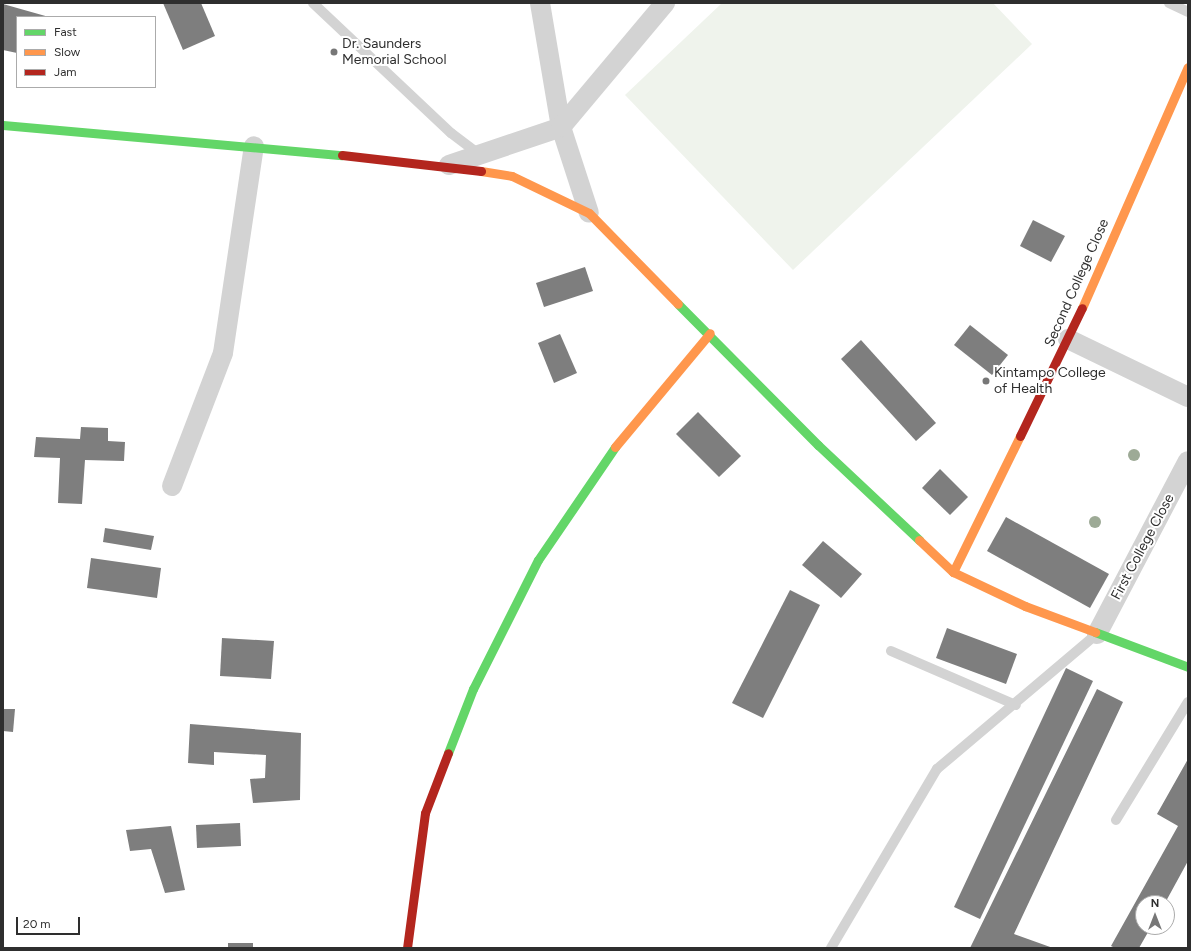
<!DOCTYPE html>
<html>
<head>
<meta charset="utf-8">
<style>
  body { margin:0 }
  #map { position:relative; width:1191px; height:951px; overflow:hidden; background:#fff; font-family:Figtree,sans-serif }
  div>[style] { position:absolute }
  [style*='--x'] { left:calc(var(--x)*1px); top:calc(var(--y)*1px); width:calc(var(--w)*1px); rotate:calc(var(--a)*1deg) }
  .green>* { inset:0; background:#eff3ec }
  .building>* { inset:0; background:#7e7e7e }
  .lane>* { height:10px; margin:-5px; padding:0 5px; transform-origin:5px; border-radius:5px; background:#d3d3d3 }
  .street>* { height:20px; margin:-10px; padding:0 10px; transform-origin:10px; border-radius:10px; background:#d3d3d3 }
  .fast>* { height:9px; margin:-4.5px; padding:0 4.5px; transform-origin:4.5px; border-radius:4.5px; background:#63d668 }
  .slow>* { height:9px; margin:-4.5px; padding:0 4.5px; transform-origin:4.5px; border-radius:4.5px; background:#ff974d }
  .jam>* { height:9px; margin:-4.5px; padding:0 4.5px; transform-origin:4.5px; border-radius:4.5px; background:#b3261e }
  .trees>* { width:12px; height:12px; margin:-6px; border-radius:50%; background:#9daa96 }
  .dots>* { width:11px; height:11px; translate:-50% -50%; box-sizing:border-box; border:2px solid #fff; border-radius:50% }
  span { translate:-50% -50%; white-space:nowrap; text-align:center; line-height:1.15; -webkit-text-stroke:4px #fff; paint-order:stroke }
  .poi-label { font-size:14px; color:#2e2e2e }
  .left { translate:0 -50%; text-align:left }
  .street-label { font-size:14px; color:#2e2e2e }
  .frame { position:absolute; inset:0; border:4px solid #2e2e2e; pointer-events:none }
  .legend { position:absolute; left:16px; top:16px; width:140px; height:72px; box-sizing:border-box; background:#fff; border:1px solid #ababab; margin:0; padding:5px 7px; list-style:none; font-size:12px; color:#2e2e2e }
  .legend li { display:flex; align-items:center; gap:8px; height:20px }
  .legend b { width:20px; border:1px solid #ababab }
  .north { position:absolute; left:1135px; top:895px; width:40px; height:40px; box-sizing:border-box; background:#fff; border:1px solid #ababab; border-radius:50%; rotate:0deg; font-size:11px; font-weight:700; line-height:16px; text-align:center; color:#2e2e2e }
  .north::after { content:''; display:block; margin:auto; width:14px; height:18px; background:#777; clip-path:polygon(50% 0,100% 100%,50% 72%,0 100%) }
  .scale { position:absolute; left:16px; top:917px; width:64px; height:18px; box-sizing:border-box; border:2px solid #2e2e2e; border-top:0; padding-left:5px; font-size:12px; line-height:14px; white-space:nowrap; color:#2e2e2e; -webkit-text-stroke:3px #fff; paint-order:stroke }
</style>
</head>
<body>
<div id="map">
  <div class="green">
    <i style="clip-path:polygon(722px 3px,993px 3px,1032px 44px,793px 270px,625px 95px)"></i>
  </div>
  <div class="building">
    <i style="clip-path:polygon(163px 3px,201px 3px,215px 36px,183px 50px)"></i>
    <i style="clip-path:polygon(3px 4px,49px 17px,17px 17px,17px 53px,3px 50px)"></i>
    <i style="clip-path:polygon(1033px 220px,1065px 236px,1051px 262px,1020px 246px)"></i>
    <i style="clip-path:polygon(585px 267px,593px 291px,544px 307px,536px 283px)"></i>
    <i style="clip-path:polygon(970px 325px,1008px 355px,992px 375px,954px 345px)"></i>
    <i style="clip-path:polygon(560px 334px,577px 373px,554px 383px,538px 343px)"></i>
    <i style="clip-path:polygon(861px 340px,936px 423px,916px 441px,841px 359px)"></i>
    <i style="clip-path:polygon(698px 412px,741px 456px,719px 477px,676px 434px)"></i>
    <i style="clip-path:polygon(81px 427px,108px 428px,108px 441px,125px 442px,124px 461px,85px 460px,82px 504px,58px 503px,60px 458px,34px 457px,36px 437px,80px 439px)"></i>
    <i style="clip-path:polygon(940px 469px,968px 497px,950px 515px,922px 488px)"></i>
    <i style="clip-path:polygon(1006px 517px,1109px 574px,1090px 608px,987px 551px)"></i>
    <i style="clip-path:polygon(105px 528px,154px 536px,151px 550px,103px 542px)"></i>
    <i style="clip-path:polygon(823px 541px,862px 574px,841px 598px,802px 565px)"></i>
    <i style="clip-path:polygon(91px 558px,161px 568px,157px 598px,87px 588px)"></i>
    <i style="clip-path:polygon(790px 590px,820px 605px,763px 718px,732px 703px)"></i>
    <i style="clip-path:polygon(947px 628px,1017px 654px,1006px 684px,936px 658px)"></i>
    <i style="clip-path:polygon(222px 638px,274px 641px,271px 679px,220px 676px)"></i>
    <i style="clip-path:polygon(1066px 668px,1093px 681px,980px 919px,954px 907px)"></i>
    <i style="clip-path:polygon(1097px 689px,1123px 702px,1014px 934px,1053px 948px,970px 948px)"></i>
    <i style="clip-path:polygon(3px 709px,15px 709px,13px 732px,3px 731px)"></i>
    <i style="clip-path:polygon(190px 724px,301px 733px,300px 800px,253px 803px,250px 779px,265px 778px,266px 755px,214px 752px,214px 765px,188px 763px)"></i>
    <i style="clip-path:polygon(1188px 759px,1188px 861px,1165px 903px,1143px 903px,1143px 927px,1151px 927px,1139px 948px,1115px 948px,1111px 946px,1178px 826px,1157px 814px)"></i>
    <i style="clip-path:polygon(240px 823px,241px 846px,197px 848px,196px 825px)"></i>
    <i style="clip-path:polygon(171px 826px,185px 890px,165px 893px,151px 849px,130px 851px,126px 830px)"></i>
    <i style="clip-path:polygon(228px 943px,253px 943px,253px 948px,228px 948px)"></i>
  </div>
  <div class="lane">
    <i style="--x:313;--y:3;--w:190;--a:43.3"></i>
    <i style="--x:451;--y:133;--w:36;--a:37"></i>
    <i style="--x:1169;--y:3;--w:21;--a:25"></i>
    <i style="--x:891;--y:651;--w:136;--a:23.4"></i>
    <i style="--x:1116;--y:820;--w:138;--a:-58.6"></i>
    <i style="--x:831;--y:948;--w:208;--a:-59.4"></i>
    <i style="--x:937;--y:769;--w:209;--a:-40.2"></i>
  </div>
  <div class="street">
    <i style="--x:540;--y:3;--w:126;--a:80.4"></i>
    <i style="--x:561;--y:127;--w:90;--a:72"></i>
    <i style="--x:449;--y:165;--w:118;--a:-18.7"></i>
    <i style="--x:561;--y:127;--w:162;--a:-50"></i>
    <i style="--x:1068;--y:339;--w:133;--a:25.8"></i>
    <i style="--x:172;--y:486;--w:142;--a:-69"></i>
    <i style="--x:223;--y:353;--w:209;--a:-81.5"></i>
    <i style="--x:1097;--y:634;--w:195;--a:-62.3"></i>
  </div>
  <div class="fast">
    <i style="--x:3;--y:125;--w:340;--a:5.1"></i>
    <i style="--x:678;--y:304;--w:199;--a:45.2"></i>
    <i style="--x:818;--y:445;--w:139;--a:43.2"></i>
    <i style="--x:1095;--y:632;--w:99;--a:20.6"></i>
    <i style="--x:448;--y:753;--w:69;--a:-68.7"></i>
    <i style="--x:473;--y:689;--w:144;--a:-63.3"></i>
    <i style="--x:538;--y:560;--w:137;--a:-55.7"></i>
  </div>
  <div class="slow">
    <i style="--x:481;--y:171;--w:31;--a:9"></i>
    <i style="--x:512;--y:176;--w:85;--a:25.7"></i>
    <i style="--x:589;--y:213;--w:127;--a:45.6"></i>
    <i style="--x:1082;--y:308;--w:263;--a:-66.3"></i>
    <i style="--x:615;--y:447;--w:148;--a:-50.2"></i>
    <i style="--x:919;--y:540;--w:47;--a:43.3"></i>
    <i style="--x:953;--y:572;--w:80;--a:25.3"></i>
    <i style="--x:1025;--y:606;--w:75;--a:20.4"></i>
    <i style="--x:953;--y:572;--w:152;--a:-63.8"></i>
  </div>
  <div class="jam">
    <i style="--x:342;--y:155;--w:140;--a:6.6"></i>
    <i style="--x:1020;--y:436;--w:142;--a:-64.2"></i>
    <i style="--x:407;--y:948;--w:136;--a:-82.4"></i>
    <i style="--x:425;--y:813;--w:64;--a:-69"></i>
  </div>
  <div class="trees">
    <i style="left:1134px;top:455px"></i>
    <i style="left:1095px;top:522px"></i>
  </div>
  <div class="dots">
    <i style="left:334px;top:52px;background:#777"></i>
    <i style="left:986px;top:381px;background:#777"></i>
  </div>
  <div class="poi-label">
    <span class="left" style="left:342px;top:52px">Dr. Saunders<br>Memorial School</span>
    <span class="left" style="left:994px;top:381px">Kintampo College<br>of Health</span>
  </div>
  <div class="street-label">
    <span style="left:1077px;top:283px;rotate:-66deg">Second College Close</span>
    <span style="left:1143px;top:547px;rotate:-62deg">First College Close</span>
  </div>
  <div class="frame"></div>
  <ul class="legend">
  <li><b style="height:5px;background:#63d668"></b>Fast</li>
  <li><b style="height:5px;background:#ff974d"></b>Slow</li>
  <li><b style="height:5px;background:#b3261e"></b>Jam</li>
  </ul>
  <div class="north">N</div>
  <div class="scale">20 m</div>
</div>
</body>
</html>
